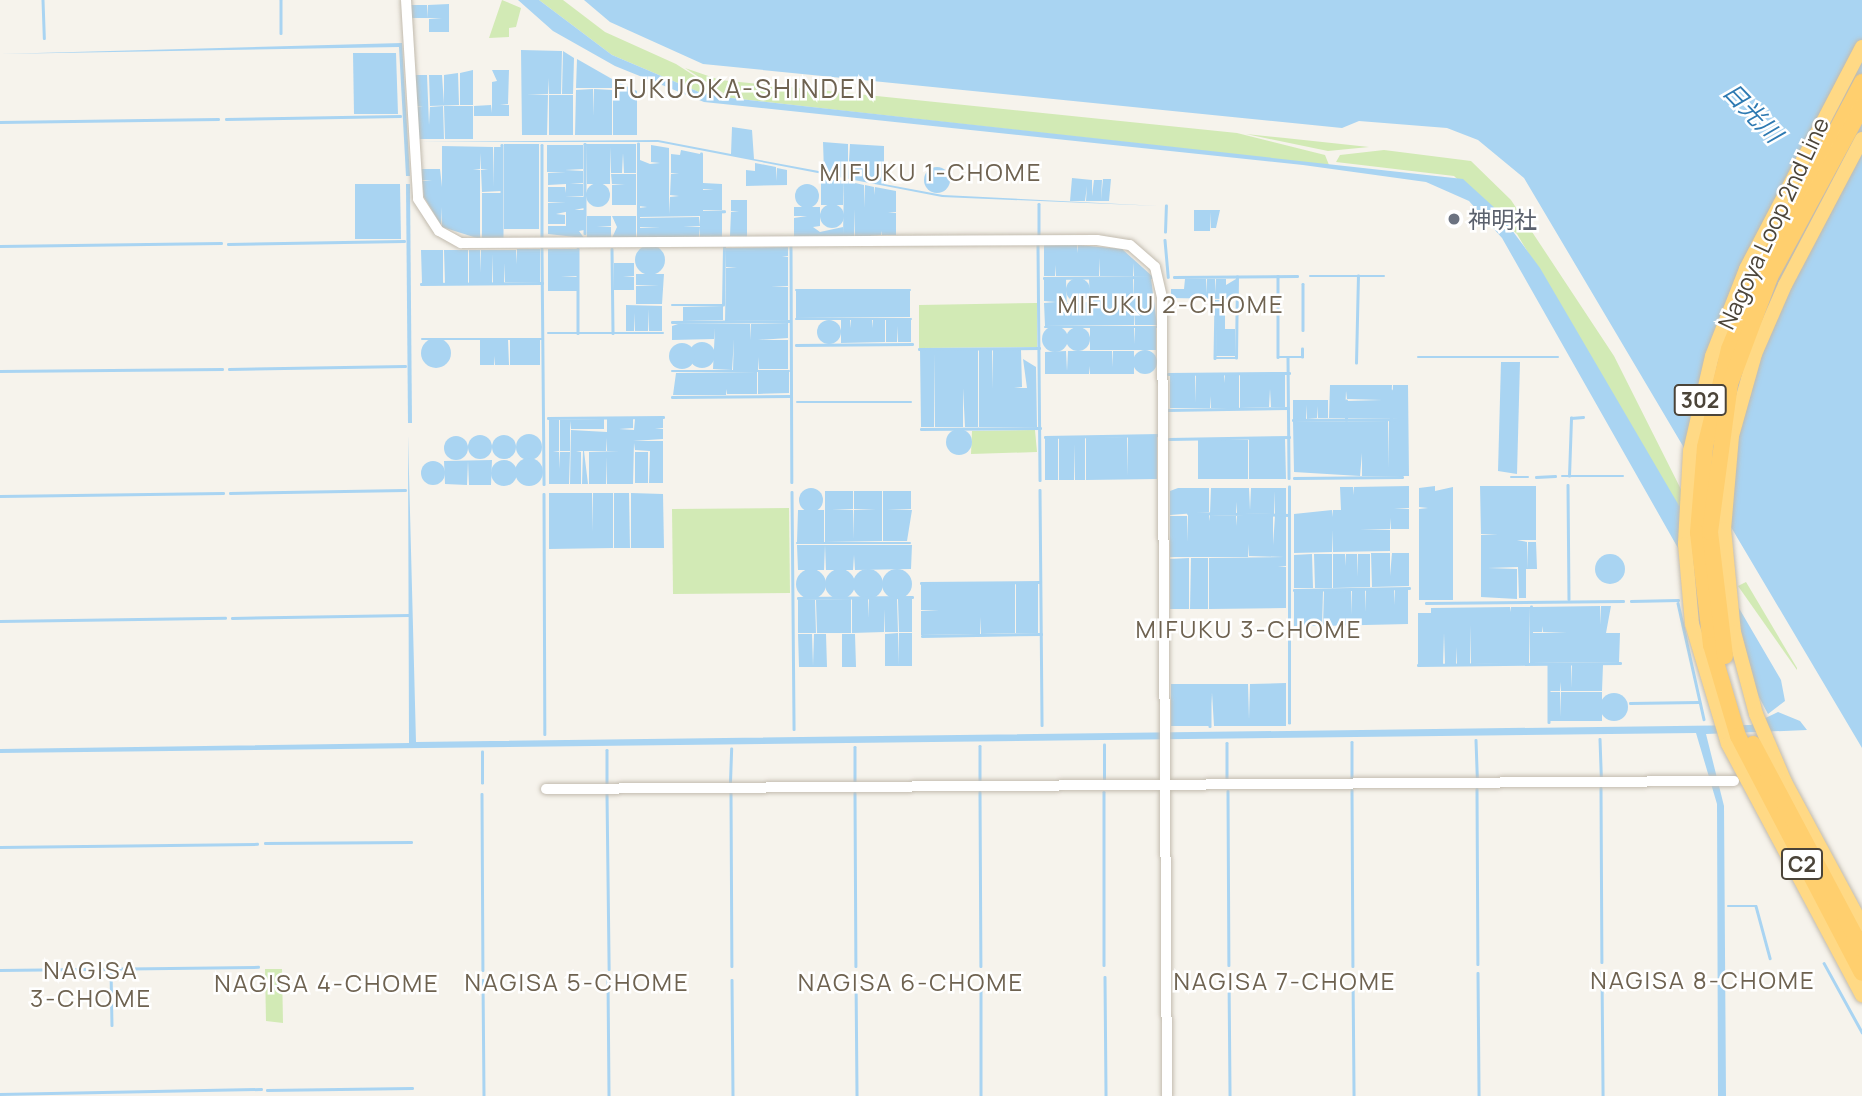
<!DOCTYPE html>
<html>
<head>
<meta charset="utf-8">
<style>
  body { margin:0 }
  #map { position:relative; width:1862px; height:1096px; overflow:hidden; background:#f6f3ec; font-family:Manrope,"Noto Sans JP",sans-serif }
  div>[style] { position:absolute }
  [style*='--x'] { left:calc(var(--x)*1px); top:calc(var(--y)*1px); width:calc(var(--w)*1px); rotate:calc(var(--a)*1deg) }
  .green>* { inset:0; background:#d2eab5 }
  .water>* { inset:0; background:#a9d4f2 }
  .round { border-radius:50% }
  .stream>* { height:2.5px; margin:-1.25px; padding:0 1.25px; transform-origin:1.25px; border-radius:1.25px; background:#a9d4f2 }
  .roads { filter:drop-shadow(0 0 2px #c2bbae) drop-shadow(0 0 2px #c2bbae) }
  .tertiary>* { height:10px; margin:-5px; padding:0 5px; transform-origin:5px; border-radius:5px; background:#fff }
  .trunk>* { height:14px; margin:-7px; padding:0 7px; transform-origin:7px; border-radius:7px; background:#ffd985 }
  .motorway>* { height:16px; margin:-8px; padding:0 8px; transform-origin:8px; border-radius:8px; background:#ffcf6e }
  .dots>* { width:19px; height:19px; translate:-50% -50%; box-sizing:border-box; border:4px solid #fff; border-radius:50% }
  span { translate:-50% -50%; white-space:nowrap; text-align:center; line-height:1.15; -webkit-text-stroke:5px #fff; paint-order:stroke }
  .shield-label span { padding:2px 5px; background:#fff; border:2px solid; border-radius:5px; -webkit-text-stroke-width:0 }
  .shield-label { font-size:21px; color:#4b4439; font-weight:700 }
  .worship-label { font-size:23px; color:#5b616d }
  .left { translate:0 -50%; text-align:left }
  .street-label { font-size:23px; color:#4b4439 }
  .water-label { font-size:24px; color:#2e7ab2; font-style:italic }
  .neighbourhood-label { font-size:24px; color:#6e6250; letter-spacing:2px }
  .quarter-label { font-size:26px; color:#6e6250; letter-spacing:2px }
</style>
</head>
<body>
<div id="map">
  <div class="green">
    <i style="clip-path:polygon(502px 0,521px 8px,516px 27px,509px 28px,509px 37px,489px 38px)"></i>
    <i style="clip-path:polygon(539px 0,563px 0,605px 32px,676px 64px,729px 98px,699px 92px,612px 55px)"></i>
    <i style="clip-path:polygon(685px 68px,720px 80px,1237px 133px,1325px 155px,1329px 165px,731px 98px)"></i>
    <i style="clip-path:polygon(1246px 134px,1285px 138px,1369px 147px,1328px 151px)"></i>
    <i style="clip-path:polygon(1384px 150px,1471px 161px,1511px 200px,1614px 356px,1715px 557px,1710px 559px,1517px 234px,1454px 176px,1336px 162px,1340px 155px)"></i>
    <i style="clip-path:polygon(1037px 303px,1037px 347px,919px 348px,919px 305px)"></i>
    <i style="clip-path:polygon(972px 431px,1035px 430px,1037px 452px,971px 454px)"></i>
    <i style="clip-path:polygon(789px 508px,790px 593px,673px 594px,672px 509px)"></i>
    <i style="clip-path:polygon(1746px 582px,1797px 668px,1797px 670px,1738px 586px)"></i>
    <i style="clip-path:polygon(265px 969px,282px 969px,283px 1023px,266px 1021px)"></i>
  </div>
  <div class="water">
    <i style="clip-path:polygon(518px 0,539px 0,612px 55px,699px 92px,731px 98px,1463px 179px,1497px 210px,1540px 268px,1781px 680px,1785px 701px,1768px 714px,1708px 601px,1690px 600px,1689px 595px,1700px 595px,1691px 571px,1502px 238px,1469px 201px,1426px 182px,1303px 165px,704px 102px,615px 66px,553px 31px)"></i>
    <i style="clip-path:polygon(584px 0,1862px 0,1862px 748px,1524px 178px,1478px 140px,1447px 128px,1359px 121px,1342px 128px,703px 64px,610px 22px)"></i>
    <i style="clip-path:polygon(449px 4px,449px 32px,429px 32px,429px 19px,442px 18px,411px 18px,411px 5px,427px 5px,428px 18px,428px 5px)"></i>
    <i style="clip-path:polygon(402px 43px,410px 176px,406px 176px,399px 47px,0 54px)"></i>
    <i style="clip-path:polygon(521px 50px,562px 51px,561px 94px,549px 94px,548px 78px,548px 94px,527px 94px,548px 95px,547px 135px,522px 135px)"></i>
    <i style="clip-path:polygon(563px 51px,574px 58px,573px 94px,562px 94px)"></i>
    <i style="clip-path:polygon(353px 53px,396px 53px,398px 114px,354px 114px)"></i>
    <i style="clip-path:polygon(577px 59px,612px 79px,612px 88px,576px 88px)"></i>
    <i style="clip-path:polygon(473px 70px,473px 105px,460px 105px,460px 73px)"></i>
    <i style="clip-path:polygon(492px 70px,509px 70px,508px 104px,500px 105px,509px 105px,509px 116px,474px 116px,474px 106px,491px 105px,492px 113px,492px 82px,497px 81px)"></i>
    <i style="clip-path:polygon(458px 73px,459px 105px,430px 106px,429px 75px,442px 75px,444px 104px,444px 75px)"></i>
    <i style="clip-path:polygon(414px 75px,427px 75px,429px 125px,430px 107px,443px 106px,444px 139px,417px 139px,416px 107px,423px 107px,416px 106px)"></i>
    <i style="clip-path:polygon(613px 80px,637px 91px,637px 135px,613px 135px)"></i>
    <i style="clip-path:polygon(593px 89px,594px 116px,594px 89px,612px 90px,612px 135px,575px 135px,576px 90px)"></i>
    <i style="clip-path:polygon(549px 95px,573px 95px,573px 135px,549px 135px)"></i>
    <i style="clip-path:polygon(444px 106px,473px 106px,473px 139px,445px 139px)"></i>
    <i style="clip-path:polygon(732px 127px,752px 130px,754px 159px,824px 172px,823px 142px,848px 144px,848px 177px,850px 144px,884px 146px,884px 184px,943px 195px,1159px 206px,942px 197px,658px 142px,418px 142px,658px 140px,731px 154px)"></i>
    <i style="clip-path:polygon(504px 144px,539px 144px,539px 229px,504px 229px)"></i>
    <i style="clip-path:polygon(586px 144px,636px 144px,636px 173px,624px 173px,623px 153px,622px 173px,611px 173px,610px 147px,610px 184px,587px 184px)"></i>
    <i style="clip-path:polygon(547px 145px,583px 145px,583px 169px,565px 170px,583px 171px,583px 183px,570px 184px,583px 184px,583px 196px,565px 196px,584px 197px,584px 208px,556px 214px,565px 215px,565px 224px,548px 224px,548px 203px,566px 203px,548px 202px,548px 187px,565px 187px,566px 193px,566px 184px,548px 185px,548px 173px,566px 172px,547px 172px)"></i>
    <i style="clip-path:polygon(651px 145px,669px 148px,669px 214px,670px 197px,679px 196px,670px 195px,671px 174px,679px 174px,671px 173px,671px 154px,680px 155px,681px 150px,700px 154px,700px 216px,639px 217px,639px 208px,647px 207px,639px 206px,640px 160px,650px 164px,660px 163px,651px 162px)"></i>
    <i style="clip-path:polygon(442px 146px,493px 147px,494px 187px,494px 147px,501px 147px,501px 191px,482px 192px,481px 170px,488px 169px,481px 169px,481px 153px,480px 169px,473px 169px,480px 170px,480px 239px,442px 227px,442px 207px,441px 225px,424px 197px,422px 181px,432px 180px,422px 180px,420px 169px,440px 169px,442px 187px)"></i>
    <i style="clip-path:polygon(755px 163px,776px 167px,776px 181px,777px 168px,787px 170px,787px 185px,746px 186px,746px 170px,755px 171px)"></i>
    <i class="round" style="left:924px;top:167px;width:26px;height:26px"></i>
    <i style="clip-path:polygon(611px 174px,636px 174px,636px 205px,612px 205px,612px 185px,625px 185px,612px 184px)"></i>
    <i style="clip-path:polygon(821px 176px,844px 181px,843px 205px,821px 205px)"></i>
    <i style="clip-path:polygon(1072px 178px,1092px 180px,1092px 196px,1094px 180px,1102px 180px,1101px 200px,1103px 179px,1111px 179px,1109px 201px,1086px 201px,1087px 186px,1085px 201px,1070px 201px)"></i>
    <i style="clip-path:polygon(846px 181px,864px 185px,864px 208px,865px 185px,874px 187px,874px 195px,875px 187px,896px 191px,896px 212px,888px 212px,896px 213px,896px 235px,882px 235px,881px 231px,881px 235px,855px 237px,854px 209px,854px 237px,845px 237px)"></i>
    <i style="clip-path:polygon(703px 183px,722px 184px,722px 210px,702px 210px,703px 190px,714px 190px,703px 189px)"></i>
    <i class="round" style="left:586px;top:183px;width:24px;height:24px"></i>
    <i class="round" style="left:795px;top:184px;width:24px;height:24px"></i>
    <i style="clip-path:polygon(355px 184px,400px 184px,401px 239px,355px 239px)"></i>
    <i style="clip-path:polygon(406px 184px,410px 184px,412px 423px,408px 423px)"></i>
    <i style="clip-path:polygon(482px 193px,501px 193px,501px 239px,482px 239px)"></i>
    <i style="clip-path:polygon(731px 200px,747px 200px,747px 237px,730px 236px,731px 212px,739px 211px,731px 211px)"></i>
    <i class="round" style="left:820px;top:204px;width:24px;height:24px"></i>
    <i style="clip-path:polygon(794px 207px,820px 207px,820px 226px,813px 227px,820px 232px,843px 227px,843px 238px,794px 237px,794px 218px,807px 216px,794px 216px)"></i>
    <i style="clip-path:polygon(566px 210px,584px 210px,584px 230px,579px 231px,584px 238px,548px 234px,548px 226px,566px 226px)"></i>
    <i style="clip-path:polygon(1194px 210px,1220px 210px,1216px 228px,1211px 228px,1211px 212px,1210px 231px,1194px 231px)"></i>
    <i style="clip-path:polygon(722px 212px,722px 237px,702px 237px,702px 213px)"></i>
    <i style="clip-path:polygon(587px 216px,611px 216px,611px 226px,597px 226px,611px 227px,611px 238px,587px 238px)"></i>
    <i style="clip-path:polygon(612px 216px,636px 216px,636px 237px,612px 238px,617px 227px)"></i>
    <i style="clip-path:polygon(699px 217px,700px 226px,683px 227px,700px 227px,699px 237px,639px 237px,639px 228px,660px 227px,639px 227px,639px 218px)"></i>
    <i style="clip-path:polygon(1044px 245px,1077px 245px,1077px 253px,1078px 245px,1122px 249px,1152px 276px,1134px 276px,1134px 263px,1133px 276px,1100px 276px,1100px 258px,1099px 276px,1056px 276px,1055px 265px,1055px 276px,1044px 276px)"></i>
    <i class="round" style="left:635px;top:245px;width:30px;height:30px"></i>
    <i style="clip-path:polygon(788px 247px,788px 256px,782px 256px,788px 257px,788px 286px,771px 287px,788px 287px,788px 320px,725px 321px,726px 268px,737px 268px,726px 267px,726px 248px)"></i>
    <i style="clip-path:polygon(517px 249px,540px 249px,540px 282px,505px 282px,504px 263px,504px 283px,493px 283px,493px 254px,492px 283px,469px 283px,469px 250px,480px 250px,480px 273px,481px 250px,516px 250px,517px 264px)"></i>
    <i style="clip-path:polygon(548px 249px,577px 249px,577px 276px,561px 277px,577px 277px,577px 291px,548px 291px)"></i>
    <i style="clip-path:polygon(421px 250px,443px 250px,443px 283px,422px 283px)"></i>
    <i style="clip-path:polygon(444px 250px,468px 250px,468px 283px,445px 283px)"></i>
    <i style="clip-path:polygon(614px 263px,634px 263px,634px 276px,623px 277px,634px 277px,634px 290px,614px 290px)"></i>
    <i style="clip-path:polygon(636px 274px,664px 274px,662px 304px,636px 304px,636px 286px,659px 286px,636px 285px)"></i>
    <i class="round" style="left:1066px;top:278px;width:24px;height:24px"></i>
    <i style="clip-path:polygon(1134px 278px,1151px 278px,1157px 325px,1135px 325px,1134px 309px,1134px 325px,1045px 326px,1044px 303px,1056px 302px,1044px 301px,1044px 279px,1066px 279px,1067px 311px,1067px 303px,1090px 302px,1089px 279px,1133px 279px,1134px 303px)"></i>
    <i style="clip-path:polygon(1185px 279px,1206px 279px,1207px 294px,1207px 279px,1215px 279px,1216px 293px,1216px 279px,1226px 279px,1226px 285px,1236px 279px,1236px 299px,1226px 299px,1226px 292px,1225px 299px,1171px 298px,1171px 289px,1184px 289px)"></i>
    <i style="clip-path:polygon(796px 291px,910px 291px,910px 317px,796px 318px)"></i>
    <i style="clip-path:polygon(1217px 300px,1225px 300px,1225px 329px,1235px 329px,1235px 356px,1216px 356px)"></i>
    <i style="clip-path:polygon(626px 305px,662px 306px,662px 331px,649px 331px,649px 309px,648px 331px,635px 331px,635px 313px,634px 331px,626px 331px)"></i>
    <i style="clip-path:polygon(723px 306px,723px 320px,683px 321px,683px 307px)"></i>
    <i class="round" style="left:817px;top:320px;width:24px;height:24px"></i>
    <i style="clip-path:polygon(841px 320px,850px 320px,851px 328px,851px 320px,872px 320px,872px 328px,873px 320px,885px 320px,885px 342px,841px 343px)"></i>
    <i style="clip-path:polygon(886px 320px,911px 320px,911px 342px,898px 342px,898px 326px,897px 342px,886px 342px)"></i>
    <i style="clip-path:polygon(788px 323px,788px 338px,758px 340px,788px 340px,788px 369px,759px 369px,759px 357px,758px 370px,733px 370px,734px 339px,732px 370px,713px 369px,715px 328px,714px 339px,672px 340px,672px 326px,678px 324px,750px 324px,751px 340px,751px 324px)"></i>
    <i class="round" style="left:1042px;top:326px;width:26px;height:26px"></i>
    <i class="round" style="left:1066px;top:327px;width:24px;height:24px"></i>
    <i style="clip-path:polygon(1156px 327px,1156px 350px,1090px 350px,1090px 328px,1134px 328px,1134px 344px,1135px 328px)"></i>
    <i class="round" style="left:421px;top:338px;width:30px;height:30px"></i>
    <i style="clip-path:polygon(480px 340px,508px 340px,509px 365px,495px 365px,494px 356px,494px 365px,480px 365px)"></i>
    <i style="clip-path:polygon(510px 340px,540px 340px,540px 365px,510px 365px)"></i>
    <i class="round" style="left:689px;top:342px;width:26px;height:26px"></i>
    <i class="round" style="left:669px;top:343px;width:26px;height:26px"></i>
    <i class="round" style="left:1133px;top:350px;width:24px;height:24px"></i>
    <i style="clip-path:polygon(920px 350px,978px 350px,978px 427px,965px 427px,963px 388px,963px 427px,935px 427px,934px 353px,934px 427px,921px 427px)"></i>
    <i style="clip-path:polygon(979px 350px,992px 350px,993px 389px,993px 350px,1021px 350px,1022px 387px,1014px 388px,1027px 388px,1023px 359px,1036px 367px,1037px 427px,979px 427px)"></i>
    <i style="clip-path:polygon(1066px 351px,1067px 371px,1068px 351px,1112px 351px,1112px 367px,1113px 351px,1134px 351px,1134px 374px,1090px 374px,1089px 366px,1089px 374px,1045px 374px,1045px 352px)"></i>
    <i style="clip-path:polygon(1501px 362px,1520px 362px,1517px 474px,1498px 471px)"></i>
    <i style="clip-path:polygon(757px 372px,757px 394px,727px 394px,726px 389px,726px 395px,673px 395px,676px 373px)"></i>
    <i style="clip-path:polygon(758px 372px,789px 372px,789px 393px,758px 394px)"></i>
    <i style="clip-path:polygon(1285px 374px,1285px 407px,1271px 407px,1270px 389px,1269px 407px,1240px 408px,1240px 375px)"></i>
    <i style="clip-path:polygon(1195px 375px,1195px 403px,1196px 375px,1224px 375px,1225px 383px,1225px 375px,1239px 375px,1239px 408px,1211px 408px,1210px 396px,1210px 408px,1170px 408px,1170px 375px)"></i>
    <i style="clip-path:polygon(1330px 385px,1392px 385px,1390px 418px,1347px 418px,1347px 401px,1382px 400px,1347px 399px,1346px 391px,1345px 418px,1329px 418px)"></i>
    <i style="clip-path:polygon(1393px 385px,1408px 385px,1409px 476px,1362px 476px,1362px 453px,1360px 476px,1294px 472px,1293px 422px,1388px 421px,1388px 468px,1389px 421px,1402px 419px,1392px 418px)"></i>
    <i style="clip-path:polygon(1293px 400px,1328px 400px,1328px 418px,1318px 418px,1318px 406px,1317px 418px,1307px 419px,1306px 405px,1306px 419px,1293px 419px)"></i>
    <i style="clip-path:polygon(604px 419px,604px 429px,571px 429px,570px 421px,570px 451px,560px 451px,560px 420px)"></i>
    <i style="clip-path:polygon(607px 419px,633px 419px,633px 428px,619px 429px,634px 430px,635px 419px,663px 419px,663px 428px,655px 429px,663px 429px,663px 439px,633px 441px,663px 441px,663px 483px,649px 483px,650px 451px,635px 450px,634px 443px,633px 484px,607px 484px,607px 457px,606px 484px,589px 484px,589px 452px,619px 451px,607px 451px,607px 438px,606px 451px,584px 451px,588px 484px,582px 484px,583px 451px,576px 451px,581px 452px,581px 484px,570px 484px,571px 430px,607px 432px)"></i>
    <i style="clip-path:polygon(549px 420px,559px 420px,559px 451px,553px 452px,559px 452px,559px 469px,560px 452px,570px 452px,569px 484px,549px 484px)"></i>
    <i class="round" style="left:946px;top:429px;width:26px;height:26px"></i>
    <i class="round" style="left:516px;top:434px;width:26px;height:26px"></i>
    <i style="clip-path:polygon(408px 435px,416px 742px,1751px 725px,1778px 712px,1800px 721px,1807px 730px,1706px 734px,1724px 806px,1726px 1096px,1718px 1096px,1717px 804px,1696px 733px,0 753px,0 749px,409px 743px)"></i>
    <i class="round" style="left:468px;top:435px;width:24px;height:24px"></i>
    <i class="round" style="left:492px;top:435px;width:24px;height:24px"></i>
    <i class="round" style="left:444px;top:436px;width:24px;height:24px"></i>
    <i style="clip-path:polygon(1127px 437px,1128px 476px,1128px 437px,1157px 437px,1157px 479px,1086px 480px,1086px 438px)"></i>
    <i style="clip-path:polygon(1045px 438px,1058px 438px,1058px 480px,1045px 480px)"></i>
    <i style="clip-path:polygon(1059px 438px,1085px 438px,1085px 480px,1075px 480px,1074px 444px,1074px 480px,1059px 480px)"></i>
    <i style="clip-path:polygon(1249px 439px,1285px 439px,1286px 479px,1249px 479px)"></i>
    <i style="clip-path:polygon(1198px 440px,1248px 440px,1248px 479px,1198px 479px)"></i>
    <i style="clip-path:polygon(635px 452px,648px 452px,648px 483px,635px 483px)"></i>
    <i class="round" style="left:515px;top:458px;width:28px;height:28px"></i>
    <i class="round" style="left:491px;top:460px;width:26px;height:26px"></i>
    <i style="clip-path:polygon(492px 460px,491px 485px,469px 485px,468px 461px,467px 485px,445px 484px,444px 461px)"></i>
    <i class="round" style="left:421px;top:461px;width:24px;height:24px"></i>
    <i style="clip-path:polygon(1409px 486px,1409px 508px,1394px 509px,1409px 509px,1409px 529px,1391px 529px,1390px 518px,1390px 529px,1360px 530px,1390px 530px,1390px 551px,1333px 552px,1333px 530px,1332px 552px,1294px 553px,1294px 514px,1332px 510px,1333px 517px,1333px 510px,1341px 510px,1340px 487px,1353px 487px,1354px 495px,1354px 487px)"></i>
    <i style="clip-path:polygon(1435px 486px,1435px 491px,1453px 487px,1453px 600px,1419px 600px,1419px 509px,1428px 508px,1419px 507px,1419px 488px)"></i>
    <i style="clip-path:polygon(1480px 486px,1536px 486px,1536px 540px,1517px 540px,1527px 542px,1527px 569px,1528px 542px,1536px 542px,1537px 569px,1526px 569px,1526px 598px,1519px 598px,1518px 567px,1488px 568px,1517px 569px,1517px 599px,1481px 597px,1481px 535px,1498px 535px,1481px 534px)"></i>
    <i class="round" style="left:799px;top:488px;width:24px;height:24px"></i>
    <i style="clip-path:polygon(1178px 488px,1209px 488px,1209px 512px,1170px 515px,1170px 491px)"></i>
    <i style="clip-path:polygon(1211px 488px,1249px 488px,1250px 510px,1251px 488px,1286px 488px,1286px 514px,1275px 514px,1274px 491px,1274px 514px,1237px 513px,1237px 502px,1236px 513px,1210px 513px)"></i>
    <i style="clip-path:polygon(825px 491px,853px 491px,853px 509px,832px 509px,853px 510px,853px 539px,854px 510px,876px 509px,854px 509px,854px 491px,882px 491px,882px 541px,825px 542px)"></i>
    <i style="clip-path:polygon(883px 491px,911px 491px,911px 509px,887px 509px,912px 510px,907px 541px,883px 541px)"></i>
    <i style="clip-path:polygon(549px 493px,592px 493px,592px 532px,593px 493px,613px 493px,613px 548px,549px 549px)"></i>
    <i style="clip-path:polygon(614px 493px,629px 493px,630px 548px,614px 548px)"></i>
    <i style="clip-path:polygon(631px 493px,663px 494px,664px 548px,631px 548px)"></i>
    <i style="clip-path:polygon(798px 510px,824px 510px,824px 542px,797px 542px)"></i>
    <i style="clip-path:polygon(1188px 515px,1209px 515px,1210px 521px,1210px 515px,1236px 516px,1236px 526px,1237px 516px,1273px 516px,1273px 545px,1275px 516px,1286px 516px,1286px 566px,1278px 566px,1286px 567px,1286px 608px,1209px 609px,1209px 558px,1284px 557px,1249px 556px,1249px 544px,1248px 557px,1170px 557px,1170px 516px,1187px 516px,1187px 542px)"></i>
    <i style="clip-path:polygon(797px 545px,912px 545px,911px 569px,855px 570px,854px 555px,853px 570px,826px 570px,825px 545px,824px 570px,798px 570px)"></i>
    <i style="clip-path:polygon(1371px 553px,1390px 553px,1390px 576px,1392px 553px,1409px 553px,1409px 586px,1372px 587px)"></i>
    <i class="round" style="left:1595px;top:554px;width:30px;height:30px"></i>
    <i style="clip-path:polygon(1312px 554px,1313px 588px,1294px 588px,1294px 555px)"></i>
    <i style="clip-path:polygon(1314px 554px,1332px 554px,1332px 588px,1315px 588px)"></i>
    <i style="clip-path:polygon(1333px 554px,1345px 554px,1345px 566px,1346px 554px,1357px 554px,1357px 577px,1358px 554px,1370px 554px,1370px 587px,1333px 588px)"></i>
    <i style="clip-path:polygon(1189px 558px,1189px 609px,1170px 609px,1170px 559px)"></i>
    <i style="clip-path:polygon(1191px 558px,1208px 558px,1208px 609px,1190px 609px)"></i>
    <i class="round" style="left:882px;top:569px;width:30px;height:30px"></i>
    <i class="round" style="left:825px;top:569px;width:30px;height:30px"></i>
    <i class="round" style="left:853px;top:569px;width:30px;height:30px"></i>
    <i class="round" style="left:796px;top:569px;width:30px;height:30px"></i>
    <i style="clip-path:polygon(1015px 583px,1015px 633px,981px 634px,981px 617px,980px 634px,921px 635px,921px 611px,939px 610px,921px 610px,921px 584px)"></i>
    <i style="clip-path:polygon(1016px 583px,1038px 583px,1038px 633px,1016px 633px)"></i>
    <i style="clip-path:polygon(1394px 589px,1394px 605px,1395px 589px,1408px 589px,1408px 624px,1323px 626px,1324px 591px,1351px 590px,1351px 615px,1352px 590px,1365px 590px,1365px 612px,1366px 590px)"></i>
    <i style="clip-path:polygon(1294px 591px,1323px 591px,1322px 626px,1294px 626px)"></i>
    <i style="clip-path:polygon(912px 598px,912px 632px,899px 632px,898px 599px)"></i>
    <i style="clip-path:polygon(851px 599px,851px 633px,817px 633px,816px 600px)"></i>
    <i style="clip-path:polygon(852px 599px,868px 599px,868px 618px,869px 599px,897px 599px,898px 632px,885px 632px,884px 609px,884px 632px,852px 633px)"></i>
    <i style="clip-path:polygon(798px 600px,815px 600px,816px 633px,798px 633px)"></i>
    <i style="clip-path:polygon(1600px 606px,1600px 625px,1601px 606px,1611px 606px,1606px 633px,1620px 633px,1619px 662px,1532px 663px,1532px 633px,1567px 633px,1543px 632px,1543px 626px,1542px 632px,1532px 632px,1533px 607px)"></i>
    <i style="clip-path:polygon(1510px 607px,1511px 612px,1511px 607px,1530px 607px,1529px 663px,1471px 664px,1471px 625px,1470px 664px,1457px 664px,1457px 647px,1456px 664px,1445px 664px,1444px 633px,1443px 664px,1418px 664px,1418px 613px,1431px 613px,1431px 608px)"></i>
    <i style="clip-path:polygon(898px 633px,899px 665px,899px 633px,912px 633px,912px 666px,885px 666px,885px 634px)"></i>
    <i style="clip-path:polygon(798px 634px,812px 634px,813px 666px,814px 634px,826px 634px,827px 667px,799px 667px)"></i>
    <i style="clip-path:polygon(842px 634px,855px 634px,856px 667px,842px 667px)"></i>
    <i style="clip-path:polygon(1550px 665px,1571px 665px,1572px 688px,1572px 665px,1603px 665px,1602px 691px,1561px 691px,1561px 682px,1560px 691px,1550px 691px)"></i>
    <i style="clip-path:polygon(1286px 683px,1286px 726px,1214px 726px,1212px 693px,1209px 726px,1171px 726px,1171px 684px,1248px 684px,1249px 719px,1250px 684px)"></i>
    <i style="clip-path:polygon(1560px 692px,1561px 717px,1561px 692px,1602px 692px,1602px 721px,1550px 721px,1550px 692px)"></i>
    <i class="round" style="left:1600px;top:693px;width:28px;height:28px"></i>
  </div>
  <div class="stream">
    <i style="--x:43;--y:0;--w:38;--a:88"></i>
    <i style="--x:281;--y:0;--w:33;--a:90"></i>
    <i style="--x:226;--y:119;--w:174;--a:-1"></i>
    <i style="--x:0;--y:122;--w:218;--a:-0.8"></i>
    <i style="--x:585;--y:144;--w:89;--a:90"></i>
    <i style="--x:502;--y:145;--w:94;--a:90"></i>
    <i style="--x:542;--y:145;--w:95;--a:90"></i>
    <i style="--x:1039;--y:204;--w:31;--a:90"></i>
    <i style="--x:701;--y:212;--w:23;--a:-2"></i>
    <i style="--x:1165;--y:232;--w:26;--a:-88"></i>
    <i style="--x:844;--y:235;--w:54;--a:-88.9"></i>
    <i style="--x:701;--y:237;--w:83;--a:-90"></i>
    <i style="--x:638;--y:238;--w:94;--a:-90"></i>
    <i style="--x:1165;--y:240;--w:37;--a:85"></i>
    <i style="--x:228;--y:244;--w:176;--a:-1"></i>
    <i style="--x:1038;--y:245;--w:235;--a:89.5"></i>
    <i style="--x:0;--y:246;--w:221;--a:-0.8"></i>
    <i style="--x:791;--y:247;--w:235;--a:89.8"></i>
    <i style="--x:542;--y:249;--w:235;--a:89.5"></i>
    <i style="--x:578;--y:249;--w:84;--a:90"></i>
    <i style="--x:612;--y:249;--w:84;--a:89.3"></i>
    <i style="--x:1278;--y:276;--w:81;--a:90"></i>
    <i style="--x:1278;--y:357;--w:24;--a:0"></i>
    <i style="--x:1302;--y:357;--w:8;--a:-90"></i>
    <i style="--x:1310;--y:276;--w:74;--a:0"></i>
    <i style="--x:1174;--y:277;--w:123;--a:-0.5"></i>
    <i style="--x:1044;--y:278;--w:107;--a:-0.5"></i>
    <i style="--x:421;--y:284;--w:121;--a:-0.5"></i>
    <i style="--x:1303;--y:284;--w:46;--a:90"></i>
    <i style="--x:796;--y:290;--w:114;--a:0"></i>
    <i style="--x:1216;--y:301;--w:57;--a:91"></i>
    <i style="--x:1215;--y:358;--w:21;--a:0"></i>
    <i style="--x:1236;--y:358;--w:81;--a:-89.3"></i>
    <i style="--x:672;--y:305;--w:51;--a:0"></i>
    <i style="--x:723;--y:305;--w:57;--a:-89"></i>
    <i style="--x:796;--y:319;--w:115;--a:0"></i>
    <i style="--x:672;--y:322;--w:117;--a:-0.5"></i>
    <i style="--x:1045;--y:327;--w:112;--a:0"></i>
    <i style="--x:548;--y:333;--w:115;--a:0"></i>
    <i style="--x:422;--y:339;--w:121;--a:0"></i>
    <i style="--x:796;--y:345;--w:116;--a:-0.5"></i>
    <i style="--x:919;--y:349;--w:120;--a:-0.5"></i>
    <i style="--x:1288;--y:357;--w:121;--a:89.5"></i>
    <i style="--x:1418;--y:357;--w:140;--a:0"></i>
    <i style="--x:1356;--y:363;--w:87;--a:-88.7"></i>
    <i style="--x:229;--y:369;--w:176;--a:-1"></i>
    <i style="--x:0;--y:371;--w:222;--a:-0.5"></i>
    <i style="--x:672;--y:371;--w:117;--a:0"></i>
    <i style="--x:1168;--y:374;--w:121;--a:-0.5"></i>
    <i style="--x:672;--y:397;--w:117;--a:-0.5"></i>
    <i style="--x:797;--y:402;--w:114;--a:0"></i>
    <i style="--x:1168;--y:410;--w:120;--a:-1"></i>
    <i style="--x:548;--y:418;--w:115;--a:-0.5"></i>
    <i style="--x:1391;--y:419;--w:28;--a:-90"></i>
    <i style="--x:1293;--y:420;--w:109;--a:-0.5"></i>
    <i style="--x:1346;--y:420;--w:19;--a:-90"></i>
    <i style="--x:921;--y:429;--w:119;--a:-0.5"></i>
    <i style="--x:1045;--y:437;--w:114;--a:-1"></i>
    <i style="--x:1169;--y:439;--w:120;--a:-1"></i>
    <i style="--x:1562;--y:476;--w:61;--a:0"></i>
    <i style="--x:1569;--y:476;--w:58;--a:-88"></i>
    <i style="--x:1571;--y:418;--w:12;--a:-5"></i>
    <i style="--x:1511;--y:477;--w:17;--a:0"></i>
    <i style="--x:1536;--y:477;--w:19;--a:-3"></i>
    <i style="--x:1294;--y:478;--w:108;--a:-0.5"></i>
    <i style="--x:1568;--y:485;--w:114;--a:89.5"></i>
    <i style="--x:1040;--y:490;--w:235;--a:89.5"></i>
    <i style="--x:792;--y:492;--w:237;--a:89.5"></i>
    <i style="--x:230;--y:493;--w:175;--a:-1"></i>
    <i style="--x:544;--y:494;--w:240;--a:89.8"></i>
    <i style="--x:0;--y:496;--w:223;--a:-0.8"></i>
    <i style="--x:1188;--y:513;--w:101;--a:1.1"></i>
    <i style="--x:797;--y:543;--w:113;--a:0"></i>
    <i style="--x:921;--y:583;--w:119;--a:-0.5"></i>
    <i style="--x:1294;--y:590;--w:115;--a:-1"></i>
    <i style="--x:798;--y:598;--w:114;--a:-0.5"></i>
    <i style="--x:1631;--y:601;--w:47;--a:-1.2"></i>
    <i style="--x:1426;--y:603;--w:197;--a:-0.6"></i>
    <i style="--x:1678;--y:603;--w:119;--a:77.4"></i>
    <i style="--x:232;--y:618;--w:176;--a:-1"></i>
    <i style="--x:0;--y:621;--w:225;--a:-0.8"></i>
    <i style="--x:922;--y:636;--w:119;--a:-1"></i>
    <i style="--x:1531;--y:663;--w:56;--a:-90"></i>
    <i style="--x:1549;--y:664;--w:58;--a:90"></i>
    <i style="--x:1418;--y:665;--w:202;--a:-0.6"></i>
    <i style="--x:1210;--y:695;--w:31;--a:90"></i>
    <i style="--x:1630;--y:703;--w:68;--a:-0.8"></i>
    <i style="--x:1289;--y:723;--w:236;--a:-90"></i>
    <i style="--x:1600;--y:739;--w:38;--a:88"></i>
    <i style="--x:1476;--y:740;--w:38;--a:88"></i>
    <i style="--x:1352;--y:742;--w:38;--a:90"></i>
    <i style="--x:1227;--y:743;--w:38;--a:90"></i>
    <i style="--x:980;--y:746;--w:34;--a:90"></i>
    <i style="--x:855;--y:747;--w:35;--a:90"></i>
    <i style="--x:607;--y:750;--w:33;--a:90"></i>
    <i style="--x:1104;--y:780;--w:35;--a:-90"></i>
    <i style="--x:730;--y:782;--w:33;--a:-88"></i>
    <i style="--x:482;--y:783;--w:31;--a:-90"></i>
    <i style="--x:1601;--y:788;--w:174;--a:89.7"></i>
    <i style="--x:1477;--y:789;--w:175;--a:89.7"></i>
    <i style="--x:1352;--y:790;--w:176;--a:89.7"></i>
    <i style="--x:1228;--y:791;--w:174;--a:89.7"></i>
    <i style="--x:980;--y:792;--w:174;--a:89.7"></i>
    <i style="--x:1104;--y:792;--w:173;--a:90"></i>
    <i style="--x:731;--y:793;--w:173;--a:89.7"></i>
    <i style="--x:855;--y:793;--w:173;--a:89.7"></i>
    <i style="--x:482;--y:794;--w:176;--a:89.7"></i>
    <i style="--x:607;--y:794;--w:175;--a:89.3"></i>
    <i style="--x:265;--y:843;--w:146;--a:-0.4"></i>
    <i style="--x:0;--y:847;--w:257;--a:-0.7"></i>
    <i style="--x:1728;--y:906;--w:28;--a:0"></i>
    <i style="--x:1756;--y:906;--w:54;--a:74.9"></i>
    <i style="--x:1824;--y:963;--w:79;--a:61.2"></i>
    <i style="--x:111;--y:969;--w:56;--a:89"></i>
    <i style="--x:0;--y:970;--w:258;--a:-0.7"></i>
    <i style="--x:1602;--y:972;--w:124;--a:89.5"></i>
    <i style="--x:1478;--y:973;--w:123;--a:89.5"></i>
    <i style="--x:1353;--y:975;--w:121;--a:89.5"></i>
    <i style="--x:1229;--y:976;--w:120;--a:89.5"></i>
    <i style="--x:856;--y:977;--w:119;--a:89.5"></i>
    <i style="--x:981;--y:977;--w:119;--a:90"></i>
    <i style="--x:1105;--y:977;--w:119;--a:89.5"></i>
    <i style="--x:608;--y:979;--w:117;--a:89.5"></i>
    <i style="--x:483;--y:980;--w:116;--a:89.5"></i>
    <i style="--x:732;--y:980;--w:116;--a:89.5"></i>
    <i style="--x:267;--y:1090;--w:145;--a:-0.8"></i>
    <i style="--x:0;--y:1094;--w:261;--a:-1.1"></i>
  </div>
  <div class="roads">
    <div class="tertiary">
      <i style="--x:406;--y:0;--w:199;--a:86.5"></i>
      <i style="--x:418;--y:199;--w:38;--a:57"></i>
      <i style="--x:439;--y:231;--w:25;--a:29"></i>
      <i style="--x:461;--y:243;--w:636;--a:-0.27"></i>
      <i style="--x:1097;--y:240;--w:33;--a:9"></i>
      <i style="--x:1130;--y:245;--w:33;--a:41"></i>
      <i style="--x:1155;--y:267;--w:32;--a:77"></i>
      <i style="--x:1162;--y:298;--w:798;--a:89.64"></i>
      <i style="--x:546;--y:789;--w:1188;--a:-0.39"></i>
    </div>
    <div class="trunk">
      <i style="--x:1862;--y:47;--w:250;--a:117.6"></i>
      <i style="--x:1746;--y:269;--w:93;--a:111.3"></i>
      <i style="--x:1712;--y:356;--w:98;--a:103"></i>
      <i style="--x:1690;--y:451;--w:93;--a:93.1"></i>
      <i style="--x:1685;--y:544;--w:80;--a:85"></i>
      <i style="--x:1692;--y:624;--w:125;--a:73.3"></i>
      <i style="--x:1728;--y:744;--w:285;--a:61.9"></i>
      <i style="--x:1862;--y:139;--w:165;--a:117.8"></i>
      <i style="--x:1785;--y:285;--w:75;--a:113.5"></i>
      <i style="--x:1755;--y:354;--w:85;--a:105.7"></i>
      <i style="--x:1732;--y:436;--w:93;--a:94.9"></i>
      <i style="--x:1724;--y:529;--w:103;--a:84.5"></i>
      <i style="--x:1734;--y:632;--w:85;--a:75"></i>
      <i style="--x:1756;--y:714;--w:74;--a:66.9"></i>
      <i style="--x:1785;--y:782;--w:162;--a:61.7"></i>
    </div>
    <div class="motorway">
      <i style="--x:1862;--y:82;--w:215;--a:118"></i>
      <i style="--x:1761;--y:272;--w:83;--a:112.6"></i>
      <i style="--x:1729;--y:349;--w:101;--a:103.8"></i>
      <i style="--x:1705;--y:447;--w:86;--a:94.7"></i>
      <i style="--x:1698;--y:533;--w:113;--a:83.4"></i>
      <i style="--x:1711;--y:645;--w:95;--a:73.5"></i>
      <i style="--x:1738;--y:736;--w:267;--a:62.4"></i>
      <i style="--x:1725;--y:656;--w:125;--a:-96.9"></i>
      <i style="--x:1710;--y:532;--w:149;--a:-82.3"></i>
      <i style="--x:1730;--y:384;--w:114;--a:-69.5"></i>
      <i style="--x:1770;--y:277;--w:193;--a:-61.6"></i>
      <i style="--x:1753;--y:744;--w:232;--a:62"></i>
    </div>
  </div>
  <div class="dots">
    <i style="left:1454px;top:219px;background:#6b7280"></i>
  </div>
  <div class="shield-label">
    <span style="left:1700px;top:400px">302</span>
    <span style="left:1802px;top:864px">C2</span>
  </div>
  <div class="worship-label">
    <span class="left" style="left:1468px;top:219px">神明社</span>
  </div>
  <div class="street-label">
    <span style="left:1773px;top:223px;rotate:-65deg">Nagoya Loop 2nd Line</span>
  </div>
  <div class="water-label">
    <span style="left:1753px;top:112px;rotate:46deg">日光川</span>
  </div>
  <div class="neighbourhood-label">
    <span style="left:931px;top:172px">MIFUKU 1-CHOME</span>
    <span style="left:1171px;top:304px">MIFUKU 2-CHOME</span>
    <span style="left:1249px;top:629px">MIFUKU 3-CHOME</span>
    <span style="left:91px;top:984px">NAGISA<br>3-CHOME</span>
    <span style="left:1703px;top:980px">NAGISA 8-CHOME</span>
    <span style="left:1285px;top:981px">NAGISA 7-CHOME</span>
    <span style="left:577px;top:982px">NAGISA 5-CHOME</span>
    <span style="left:911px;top:982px">NAGISA 6-CHOME</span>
    <span style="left:327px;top:983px">NAGISA 4-CHOME</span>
  </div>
  <div class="quarter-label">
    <span style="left:745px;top:89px">FUKUOKA-SHINDEN</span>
  </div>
</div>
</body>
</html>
